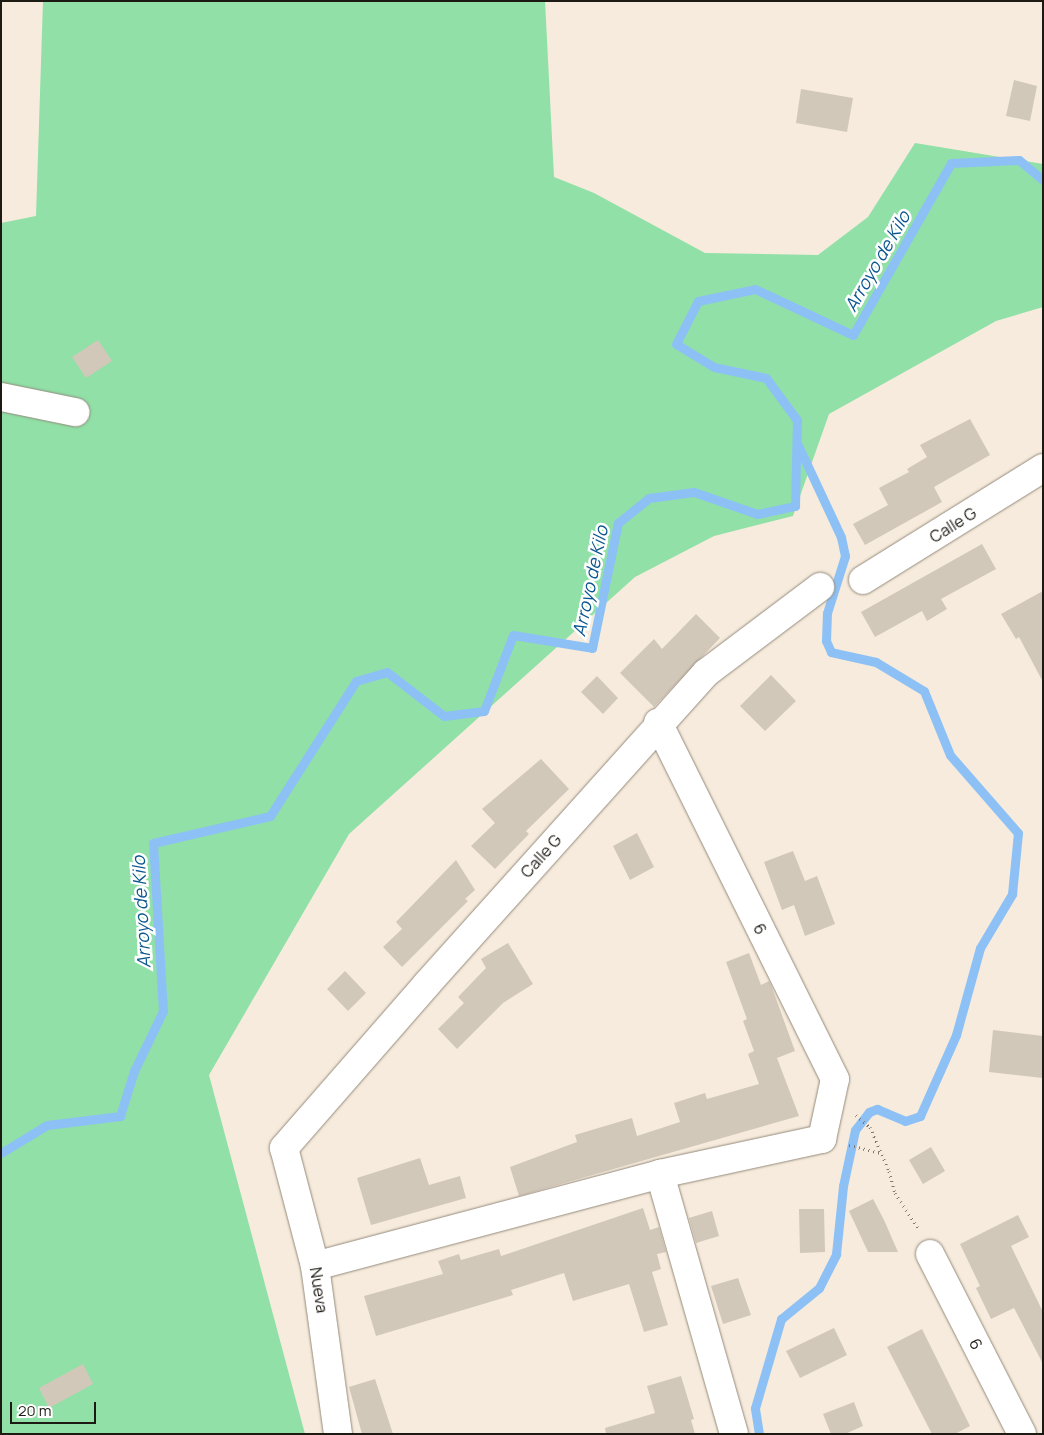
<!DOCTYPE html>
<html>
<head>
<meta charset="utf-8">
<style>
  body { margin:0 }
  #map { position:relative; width:1044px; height:1435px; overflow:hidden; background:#f6ebdc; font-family:Manrope,sans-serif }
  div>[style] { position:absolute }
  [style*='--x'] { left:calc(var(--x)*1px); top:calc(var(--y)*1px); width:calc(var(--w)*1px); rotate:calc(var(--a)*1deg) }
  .green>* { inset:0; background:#90e0a7 }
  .stream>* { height:9px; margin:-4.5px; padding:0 4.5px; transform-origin:4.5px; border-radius:4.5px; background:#8dc1f5 }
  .building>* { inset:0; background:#d2c8b9 }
  .path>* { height:3px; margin-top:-1.5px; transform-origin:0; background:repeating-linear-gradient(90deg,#80796f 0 1px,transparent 0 5px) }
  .roads { filter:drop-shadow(0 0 1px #948a7c) drop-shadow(0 0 1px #948a7c) }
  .minor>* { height:28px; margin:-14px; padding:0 14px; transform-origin:14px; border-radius:14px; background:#fff }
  span { translate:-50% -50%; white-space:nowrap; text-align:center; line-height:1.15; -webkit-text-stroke:5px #fff; paint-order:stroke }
  .street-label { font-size:16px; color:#1d1a14 }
  .water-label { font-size:18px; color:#0b5590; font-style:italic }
  .frame { position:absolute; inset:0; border:2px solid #1d1a14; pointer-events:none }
  .scale { position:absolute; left:10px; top:1402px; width:86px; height:22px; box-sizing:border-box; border:2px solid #1d1a14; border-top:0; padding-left:6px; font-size:15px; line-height:18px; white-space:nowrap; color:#1d1a14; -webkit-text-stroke:4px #fff; paint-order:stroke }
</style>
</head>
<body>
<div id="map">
  <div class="green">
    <i style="clip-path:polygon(43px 1px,545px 1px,554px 177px,594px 193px,705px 253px,818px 255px,868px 217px,915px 143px,1043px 164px,1043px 307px,996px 321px,829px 414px,793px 516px,714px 536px,635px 577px,349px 834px,209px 1075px,305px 1434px,1px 1434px,1px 223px,36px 216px)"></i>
  </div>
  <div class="stream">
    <i style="--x:1;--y:1153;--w:54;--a:-31.3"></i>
    <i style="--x:47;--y:1125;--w:74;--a:-7"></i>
    <i style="--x:120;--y:1116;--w:47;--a:-72.7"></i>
    <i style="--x:134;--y:1071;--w:67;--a:-64.2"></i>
    <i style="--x:163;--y:1011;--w:168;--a:-93.4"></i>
    <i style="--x:153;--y:843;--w:120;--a:-13"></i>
    <i style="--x:270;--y:816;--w:160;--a:-57.5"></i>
    <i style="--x:356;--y:681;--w:32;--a:-16"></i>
    <i style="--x:387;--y:672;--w:72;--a:37.7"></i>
    <i style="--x:444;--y:716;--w:40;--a:-7.1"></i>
    <i style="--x:484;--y:711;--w:81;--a:-69.1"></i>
    <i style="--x:513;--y:635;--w:80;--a:9.3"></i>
    <i style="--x:592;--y:648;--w:128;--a:-78.3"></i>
    <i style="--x:618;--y:523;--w:40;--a:-39"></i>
    <i style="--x:649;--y:498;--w:45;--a:-7.6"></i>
    <i style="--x:694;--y:492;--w:67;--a:19.2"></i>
    <i style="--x:757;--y:514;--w:39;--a:-12"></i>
    <i style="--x:795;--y:506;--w:86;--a:-88.7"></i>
    <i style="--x:797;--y:420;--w:52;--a:-126.4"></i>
    <i style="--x:766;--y:378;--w:53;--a:-168.1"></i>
    <i style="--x:714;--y:367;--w:44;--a:-148.8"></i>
    <i style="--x:676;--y:344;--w:48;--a:-62.9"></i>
    <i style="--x:698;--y:301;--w:58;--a:-11.9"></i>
    <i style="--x:755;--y:289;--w:108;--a:25.1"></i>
    <i style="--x:853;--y:335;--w:198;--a:-60.3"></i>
    <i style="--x:951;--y:163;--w:68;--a:-2.5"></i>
    <i style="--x:1019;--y:160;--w:31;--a:40"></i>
    <i style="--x:759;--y:1434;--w:26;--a:-99"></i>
    <i style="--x:755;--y:1408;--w:93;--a:-73.7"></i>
    <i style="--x:781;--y:1319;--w:49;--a:-39.2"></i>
    <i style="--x:819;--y:1288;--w:38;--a:-63"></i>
    <i style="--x:836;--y:1254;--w:68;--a:-84.1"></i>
    <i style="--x:843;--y:1186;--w:57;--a:-77.9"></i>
    <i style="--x:855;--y:1130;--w:23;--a:-52"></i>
    <i style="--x:869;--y:1112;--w:9;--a:-21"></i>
    <i style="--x:877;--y:1109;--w:30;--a:23"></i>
    <i style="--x:905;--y:1121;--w:16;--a:-18"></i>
    <i style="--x:920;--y:1116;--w:89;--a:-66"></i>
    <i style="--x:956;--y:1035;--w:90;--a:-74.6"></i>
    <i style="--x:980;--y:948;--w:63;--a:-59.3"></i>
    <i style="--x:1012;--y:894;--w:61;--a:-84.4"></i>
    <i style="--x:1018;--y:833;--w:103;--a:-131.1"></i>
    <i style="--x:950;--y:755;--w:69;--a:-112.1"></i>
    <i style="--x:924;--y:691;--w:56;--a:-148.9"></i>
    <i style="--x:876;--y:662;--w:46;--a:-167.5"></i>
    <i style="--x:831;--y:652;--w:12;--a:-114"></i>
    <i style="--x:826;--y:641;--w:28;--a:-88"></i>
    <i style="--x:827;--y:613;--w:60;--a:-72.5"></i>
    <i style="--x:845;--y:556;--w:19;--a:-102"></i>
    <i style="--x:841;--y:537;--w:104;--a:-115.1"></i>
  </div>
  <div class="building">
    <i style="clip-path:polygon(1014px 80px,1037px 86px,1030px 121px,1006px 116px)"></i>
    <i style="clip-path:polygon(801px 89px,853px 98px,847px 132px,796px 123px)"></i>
    <i style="clip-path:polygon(98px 340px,112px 361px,86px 378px,72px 357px)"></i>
    <i style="clip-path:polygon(970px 419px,990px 455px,934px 487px,942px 502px,865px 545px,853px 524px,888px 505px,879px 488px,909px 472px,907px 469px,927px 457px,920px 445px)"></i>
    <i style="clip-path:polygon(982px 544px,996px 569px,941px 599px,947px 609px,927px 621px,922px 611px,875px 637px,861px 612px)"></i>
    <i style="clip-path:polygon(1043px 591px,1043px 682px,1019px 637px,1016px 639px,1001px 614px)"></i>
    <i style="clip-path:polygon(696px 614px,720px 638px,654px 707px,620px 673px,654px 639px,662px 649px)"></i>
    <i style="clip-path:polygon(771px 675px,796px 701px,765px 731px,740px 706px)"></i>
    <i style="clip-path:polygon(597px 676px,618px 698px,603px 714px,581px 692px)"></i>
    <i style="clip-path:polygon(541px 759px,569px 789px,526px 831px,529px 834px,495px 869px,471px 846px,495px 823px,482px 809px)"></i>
    <i style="clip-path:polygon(637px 833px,654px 867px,630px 880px,613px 846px)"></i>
    <i style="clip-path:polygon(793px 851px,805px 881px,817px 876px,835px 924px,805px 936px,794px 905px,782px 910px,764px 862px)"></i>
    <i style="clip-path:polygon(456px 860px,475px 890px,465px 899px,468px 901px,402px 967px,383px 947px,402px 929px,396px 922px)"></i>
    <i style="clip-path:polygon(508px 943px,533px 984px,503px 1003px,457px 1049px,438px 1029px,464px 1003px,458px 997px,486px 968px,481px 959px)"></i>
    <i style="clip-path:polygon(749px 953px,761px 985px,769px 981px,771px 985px,795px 1051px,777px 1058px,799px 1116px,519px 1196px,510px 1167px,577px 1142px,575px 1135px,632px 1118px,637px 1136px,680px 1122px,674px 1103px,705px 1093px,707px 1099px,759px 1084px,748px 1054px,754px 1051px,743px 1021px,747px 1019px,726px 962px)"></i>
    <i style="clip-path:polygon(345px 971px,366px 993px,348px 1011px,327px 989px)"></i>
    <i style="clip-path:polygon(993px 1030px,1043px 1036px,1043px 1078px,989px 1072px)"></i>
    <i style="clip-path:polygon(931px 1147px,945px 1171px,923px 1184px,909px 1160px)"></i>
    <i style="clip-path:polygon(420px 1158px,429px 1185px,460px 1176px,466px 1198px,371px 1225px,357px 1178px)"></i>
    <i style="clip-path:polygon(873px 1199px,884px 1220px,898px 1252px,868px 1252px,849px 1211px)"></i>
    <i style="clip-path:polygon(643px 1208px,650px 1230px,659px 1227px,666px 1252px,657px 1254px,661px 1269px,652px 1272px,668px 1325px,644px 1332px,629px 1284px,573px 1301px,564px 1273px,511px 1290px,513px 1295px,376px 1336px,364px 1296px,443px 1274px,438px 1261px,459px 1254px,461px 1260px,499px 1249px,501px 1256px)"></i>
    <i style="clip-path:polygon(799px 1209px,824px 1209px,825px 1252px,800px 1253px)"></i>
    <i style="clip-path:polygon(712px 1211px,719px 1236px,696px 1243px,689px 1218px)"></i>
    <i style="clip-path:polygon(1018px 1215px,1029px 1237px,1011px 1246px,1043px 1312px,1043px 1364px,1014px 1308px,991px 1319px,976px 1288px,980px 1286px,960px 1244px)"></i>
    <i style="clip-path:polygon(738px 1278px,751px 1315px,723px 1324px,711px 1286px)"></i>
    <i style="clip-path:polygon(834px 1328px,847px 1355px,800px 1378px,786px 1351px)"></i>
    <i style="clip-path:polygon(922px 1329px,970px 1426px,955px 1434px,932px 1434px,887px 1347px)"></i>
    <i style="clip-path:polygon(83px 1364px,93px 1384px,49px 1408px,39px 1388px)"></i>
    <i style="clip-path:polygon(681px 1376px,694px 1419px,691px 1420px,695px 1434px,606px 1434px,605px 1428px,655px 1413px,647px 1386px)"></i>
    <i style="clip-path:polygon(375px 1379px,393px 1434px,362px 1434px,349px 1387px)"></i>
    <i style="clip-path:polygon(854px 1402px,863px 1426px,845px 1434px,831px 1434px,823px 1414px)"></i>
  </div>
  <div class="path">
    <i style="--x:856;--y:1115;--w:18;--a:41"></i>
    <i style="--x:870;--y:1127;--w:48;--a:66.6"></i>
    <i style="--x:889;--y:1171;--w:23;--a:75"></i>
    <i style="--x:895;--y:1193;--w:42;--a:56.7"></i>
    <i style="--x:849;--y:1145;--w:33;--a:14"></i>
  </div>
  <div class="roads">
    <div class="minor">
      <i style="--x:1;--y:397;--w:76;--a:11.5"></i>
      <i style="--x:863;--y:580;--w:212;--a:-31.9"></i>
      <i style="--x:660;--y:1174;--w:270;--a:74.1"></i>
      <i style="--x:930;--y:1254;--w:202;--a:62.9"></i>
      <i style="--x:315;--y:1266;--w:357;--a:-14.9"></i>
      <i style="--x:660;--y:1174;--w:166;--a:-12.2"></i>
      <i style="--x:822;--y:1139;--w:61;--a:-77.8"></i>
      <i style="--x:835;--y:1079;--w:398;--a:-116.4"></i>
      <i style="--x:338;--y:1434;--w:170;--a:-97.8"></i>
      <i style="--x:315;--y:1266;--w:122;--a:-104.7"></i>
      <i style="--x:284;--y:1148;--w:218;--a:-48.9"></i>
      <i style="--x:427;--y:984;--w:418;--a:-48.1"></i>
      <i style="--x:706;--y:673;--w:143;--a:-37"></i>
    </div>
  </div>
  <div class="street-label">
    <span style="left:953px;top:525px;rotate:-32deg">Calle G</span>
    <span style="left:541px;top:856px;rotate:-48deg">Calle G</span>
    <span style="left:760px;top:929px;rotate:64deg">6</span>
    <span style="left:319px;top:1290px;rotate:81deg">Nueva</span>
    <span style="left:976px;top:1344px;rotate:63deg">6</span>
  </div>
  <div class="water-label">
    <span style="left:877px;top:261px;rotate:-60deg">Arroyo de Kilo</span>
    <span style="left:590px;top:581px;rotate:-78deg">Arroyo de Kilo</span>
    <span style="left:141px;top:912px;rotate:-93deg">Arroyo de Kilo</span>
  </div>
  <div class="frame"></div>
  <div class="scale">20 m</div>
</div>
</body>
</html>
